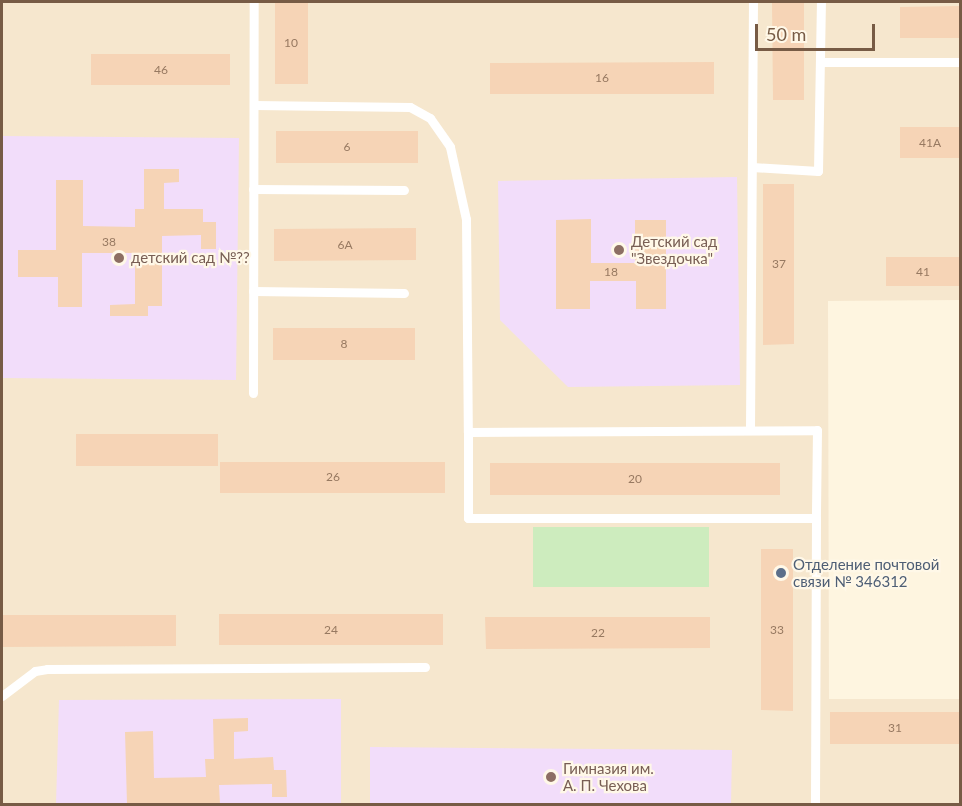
<!DOCTYPE html>
<html>
<head>
<meta charset="utf-8">
<style>
  body { margin:0 }
  #map { position:relative; width:962px; height:806px; overflow:hidden; background:#fef5e0; font-family:Lato,sans-serif }
  div>[style] { position:absolute }
  [style*='--x'] { left:calc(var(--x)*1px); top:calc(var(--y)*1px); width:calc(var(--w)*1px); rotate:calc(var(--a)*1deg) }
  .residential>* { inset:0; background:#f6e7ce }
  .education>* { inset:0; background:#f2ddfa }
  .green>* { inset:0; background:#cdecbe }
  .building>* { inset:0; background:#f6d4b6 }
  .lane>* { height:9px; margin:-4.5px; padding:0 4.5px; transform-origin:4.5px; border-radius:4.5px; background:#fff }
  .dots>* { width:16px; height:16px; translate:-50% -50%; box-sizing:border-box; border:3px solid #fff8e8; border-radius:50% }
  span { translate:-50% -50%; white-space:nowrap; text-align:center; line-height:1.15; -webkit-text-stroke:4.5px #fff8e8; paint-order:stroke }
  .number-label { font-size:12px; color:#977961 }
  .number-label span { -webkit-text-stroke-width:0 }
  .education-label { font-size:15px; color:#785e54 }
  .left { translate:0 -50%; text-align:left }
  .service-label { font-size:15px; color:#4e5e75 }
  .frame { position:absolute; inset:0; border:3px solid #775b45; pointer-events:none }
  .scale { position:absolute; left:755px; top:24px; width:120px; height:27px; box-sizing:border-box; border:3px solid #775b45; border-top:0; padding-left:8px; font-size:18px; line-height:21px; white-space:nowrap; color:#775b45; -webkit-text-stroke:4px #fff8e8; paint-order:stroke }
</style>
</head>
<body>
<div id="map">
  <div class="residential">
    <i style="clip-path:polygon(2px 2px,960px 2px,960px 300px,828px 301px,829px 699px,960px 699px,960px 804px,2px 804px)"></i>
  </div>
  <div class="education">
    <i style="clip-path:polygon(2px 136px,239px 138px,236px 380px,2px 378px)"></i>
    <i style="clip-path:polygon(737px 177px,740px 385px,568px 387px,500px 320px,498px 181px)"></i>
    <i style="clip-path:polygon(341px 699px,341px 804px,56px 804px,59px 700px)"></i>
    <i style="clip-path:polygon(370px 747px,732px 750px,731px 804px,370px 804px)"></i>
  </div>
  <div class="green">
    <i style="clip-path:polygon(533px 527px,709px 527px,709px 587px,533px 587px)"></i>
  </div>
  <div class="building">
    <i style="clip-path:polygon(275px 2px,308px 2px,308px 84px,275px 84px)"></i>
    <i style="clip-path:polygon(772px 2px,804px 2px,804px 100px,773px 100px)"></i>
    <i style="clip-path:polygon(960px 6px,960px 38px,900px 38px,900px 7px)"></i>
    <i style="clip-path:polygon(91px 54px,230px 54px,230px 85px,91px 85px)"></i>
    <i style="clip-path:polygon(714px 62px,714px 94px,490px 94px,490px 63px)"></i>
    <i style="clip-path:polygon(900px 127px,960px 127px,960px 158px,900px 158px)"></i>
    <i style="clip-path:polygon(276px 131px,418px 131px,418px 163px,276px 163px)"></i>
    <i style="clip-path:polygon(144px 169px,179px 169px,179px 182px,164px 183px,164px 209px,203px 209px,203px 222px,216px 222px,216px 249px,201px 249px,201px 235px,162px 236px,162px 306px,148px 306px,148px 316px,110px 316px,110px 305px,135px 304px,135px 253px,82px 253px,82px 307px,58px 307px,58px 277px,18px 277px,18px 250px,56px 250px,56px 180px,83px 180px,83px 226px,135px 227px,135px 209px,144px 209px)"></i>
    <i style="clip-path:polygon(763px 184px,794px 184px,794px 344px,763px 345px)"></i>
    <i style="clip-path:polygon(591px 219px,591px 263px,635px 263px,635px 220px,666px 220px,666px 309px,636px 309px,636px 281px,590px 281px,590px 309px,556px 309px,556px 220px)"></i>
    <i style="clip-path:polygon(416px 228px,416px 260px,274px 261px,274px 229px)"></i>
    <i style="clip-path:polygon(886px 257px,960px 257px,960px 286px,886px 286px)"></i>
    <i style="clip-path:polygon(273px 328px,415px 328px,415px 360px,273px 360px)"></i>
    <i style="clip-path:polygon(76px 434px,218px 434px,218px 466px,76px 466px)"></i>
    <i style="clip-path:polygon(220px 462px,445px 462px,445px 493px,220px 493px)"></i>
    <i style="clip-path:polygon(490px 463px,780px 463px,780px 495px,490px 495px)"></i>
    <i style="clip-path:polygon(761px 549px,793px 549px,793px 711px,761px 710px)"></i>
    <i style="clip-path:polygon(219px 614px,443px 614px,443px 645px,219px 645px)"></i>
    <i style="clip-path:polygon(2px 615px,176px 615px,176px 646px,2px 647px)"></i>
    <i style="clip-path:polygon(485px 617px,710px 617px,710px 648px,486px 649px)"></i>
    <i style="clip-path:polygon(830px 712px,960px 712px,960px 744px,830px 744px)"></i>
    <i style="clip-path:polygon(248px 718px,248px 731px,234px 732px,234px 759px,273px 757px,274px 770px,286px 770px,287px 797px,272px 797px,272px 784px,219px 785px,220px 804px,127px 804px,125px 732px,153px 731px,154px 778px,206px 777px,205px 759px,214px 759px,213px 719px)"></i>
  </div>
  <div class="lane">
    <i style="--x:820;--y:62;--w:140;--a:0"></i>
    <i style="--x:254;--y:105;--w:156;--a:0.7"></i>
    <i style="--x:410;--y:107;--w:23;--a:29"></i>
    <i style="--x:430;--y:118;--w:35;--a:55"></i>
    <i style="--x:450;--y:147;--w:74;--a:77.5"></i>
    <i style="--x:466;--y:219;--w:213;--a:89.5"></i>
    <i style="--x:468;--y:432;--w:349;--a:-0.3"></i>
    <i style="--x:817;--y:430;--w:88;--a:90.7"></i>
    <i style="--x:816;--y:518;--w:348;--a:180"></i>
    <i style="--x:468;--y:518;--w:86;--a:-90"></i>
    <i style="--x:752;--y:167;--w:66;--a:3.5"></i>
    <i style="--x:818;--y:171;--w:169;--a:-89"></i>
    <i style="--x:253;--y:189;--w:151;--a:0.4"></i>
    <i style="--x:253;--y:291;--w:151;--a:0.8"></i>
    <i style="--x:253;--y:393;--w:391;--a:-89.9"></i>
    <i style="--x:750;--y:429;--w:427;--a:-89.6"></i>
    <i style="--x:2;--y:696;--w:41;--a:-37.1"></i>
    <i style="--x:35;--y:671;--w:12;--a:-9"></i>
    <i style="--x:47;--y:669;--w:378;--a:-0.3"></i>
    <i style="--x:815;--y:804;--w:286;--a:-89.8"></i>
  </div>
  <div class="dots">
    <i style="left:619px;top:250px;background:#8d6e63"></i>
    <i style="left:119px;top:258px;background:#8d6e63"></i>
    <i style="left:781px;top:573px;background:#5c6f8a"></i>
    <i style="left:551px;top:777px;background:#8d6e63"></i>
  </div>
  <div class="number-label">
    <span style="left:291px;top:43px">10</span>
    <span style="left:161px;top:70px">46</span>
    <span style="left:602px;top:78px">16</span>
    <span style="left:930px;top:143px">41А</span>
    <span style="left:347px;top:147px">6</span>
    <span style="left:109px;top:242px">38</span>
    <span style="left:345px;top:245px">6А</span>
    <span style="left:779px;top:264px">37</span>
    <span style="left:611px;top:272px">18</span>
    <span style="left:923px;top:272px">41</span>
    <span style="left:344px;top:344px">8</span>
    <span style="left:333px;top:477px">26</span>
    <span style="left:635px;top:479px">20</span>
    <span style="left:331px;top:630px">24</span>
    <span style="left:777px;top:630px">33</span>
    <span style="left:598px;top:633px">22</span>
    <span style="left:895px;top:728px">31</span>
  </div>
  <div class="education-label">
    <span class="left" style="left:631px;top:250px">Детский сад<br>"Звездочка"</span>
    <span class="left" style="left:131px;top:258px">детский сад №??</span>
    <span class="left" style="left:563px;top:777px">Гимназия им.<br>А. П. Чехова</span>
  </div>
  <div class="service-label">
    <span class="left" style="left:793px;top:573px">Отделение почтовой<br>связи № 346312</span>
  </div>
  <div class="frame"></div>
  <div class="scale">50 m</div>
</div>
</body>
</html>
